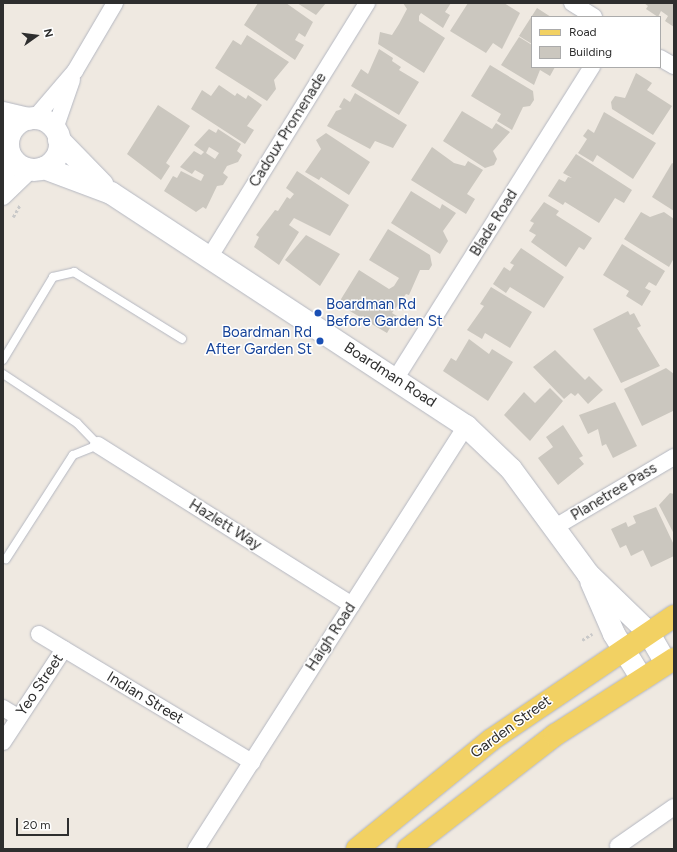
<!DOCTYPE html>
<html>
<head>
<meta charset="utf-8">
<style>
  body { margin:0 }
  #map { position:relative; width:677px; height:852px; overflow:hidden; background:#efe9e1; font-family:Figtree,sans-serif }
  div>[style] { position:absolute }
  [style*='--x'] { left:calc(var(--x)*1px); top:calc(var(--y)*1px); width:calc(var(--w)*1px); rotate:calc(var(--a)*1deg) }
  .building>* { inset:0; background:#cbc7bf }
  .path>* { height:2.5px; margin-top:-1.25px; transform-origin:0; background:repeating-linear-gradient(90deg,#c9c9c9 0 3px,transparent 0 5px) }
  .roads { filter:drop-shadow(0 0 1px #b4b7c1) drop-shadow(0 0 1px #b4b7c1) }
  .lane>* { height:8px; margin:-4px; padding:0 4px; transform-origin:4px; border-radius:4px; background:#fff }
  .street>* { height:16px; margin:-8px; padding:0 8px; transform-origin:8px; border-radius:8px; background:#fff }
  .secondary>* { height:22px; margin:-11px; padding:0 11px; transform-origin:11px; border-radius:11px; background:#fff }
  .secondary>.ring { margin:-11px; padding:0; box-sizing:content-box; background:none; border:22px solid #fff; border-radius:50% }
  .primary>* { height:22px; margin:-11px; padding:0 11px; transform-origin:11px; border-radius:11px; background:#f2d163 }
  .dots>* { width:11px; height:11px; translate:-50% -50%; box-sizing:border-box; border:2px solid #fff; border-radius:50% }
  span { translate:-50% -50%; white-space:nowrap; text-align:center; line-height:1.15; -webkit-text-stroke:3px #fff; paint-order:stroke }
  .street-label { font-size:15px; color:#2e2e2e }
  .transit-label { font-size:15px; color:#164399 }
  .left { translate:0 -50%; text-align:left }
  .right { translate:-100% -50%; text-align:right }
  .frame { position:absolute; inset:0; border:4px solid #2e2e2e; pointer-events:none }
  .legend { position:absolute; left:531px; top:16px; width:130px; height:52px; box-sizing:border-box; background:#fff; border:1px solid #ababab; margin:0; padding:5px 7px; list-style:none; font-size:12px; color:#2e2e2e }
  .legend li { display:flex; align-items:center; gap:8px; height:20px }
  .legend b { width:20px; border:1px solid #ababab }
  .north { position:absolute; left:16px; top:16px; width:40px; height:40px; -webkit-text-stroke:3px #fff; paint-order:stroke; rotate:76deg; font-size:11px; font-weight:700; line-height:16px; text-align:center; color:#2e2e2e }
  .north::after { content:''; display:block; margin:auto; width:14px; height:18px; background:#2e2e2e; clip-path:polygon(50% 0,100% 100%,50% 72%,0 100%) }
  .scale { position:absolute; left:16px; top:818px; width:53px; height:18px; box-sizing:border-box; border:2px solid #2e2e2e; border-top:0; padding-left:5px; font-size:12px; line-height:14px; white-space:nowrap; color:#2e2e2e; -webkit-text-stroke:3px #fff; paint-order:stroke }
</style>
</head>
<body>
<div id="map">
  <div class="building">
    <i style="clip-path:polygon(258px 3px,286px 3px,313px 22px,305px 37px,299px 33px,295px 40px,304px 45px,295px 60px,244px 25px)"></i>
    <i style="clip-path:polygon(297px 3px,326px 3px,316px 15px)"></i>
    <i style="clip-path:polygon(403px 3px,451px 3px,445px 12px,450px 15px,443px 28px,421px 13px,419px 16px,419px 21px,445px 38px,424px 73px,378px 44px,380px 32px,392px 35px,399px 24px,407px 9px)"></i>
    <i style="clip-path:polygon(468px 3px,504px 3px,520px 13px,502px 49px,493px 43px,486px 53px,450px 31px)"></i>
    <i style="clip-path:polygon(644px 3px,674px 3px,674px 27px,665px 21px,668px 16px,661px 11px,658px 17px,646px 9px,648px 6px)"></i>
    <i style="clip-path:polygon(537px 8px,551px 17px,532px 17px,532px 44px,519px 36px)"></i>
    <i style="clip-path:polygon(247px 35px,289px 62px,274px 80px,276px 89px,267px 101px,215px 68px,233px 40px,241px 45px)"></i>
    <i style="clip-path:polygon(519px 37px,532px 45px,532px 67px,555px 67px,550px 76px,540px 70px,534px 85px,501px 65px)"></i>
    <i style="clip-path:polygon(379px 49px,393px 58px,392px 61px,401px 67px,399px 70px,419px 82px,399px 115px,351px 86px,361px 69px,368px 74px)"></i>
    <i style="clip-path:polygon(490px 65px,533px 91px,534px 100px,530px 106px,523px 107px,512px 130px,497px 121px,501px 114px,471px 96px)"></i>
    <i style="clip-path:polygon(636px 73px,652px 83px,647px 90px,672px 106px,653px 135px,612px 109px,611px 102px,615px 96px,625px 98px)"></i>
    <i style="clip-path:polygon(219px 85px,235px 96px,237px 93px,246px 99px,248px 95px,262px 105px,247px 126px,254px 130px,245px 144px,191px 109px,202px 90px,211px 96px)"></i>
    <i style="clip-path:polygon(355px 93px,407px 125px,393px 148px,375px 141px,370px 149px,327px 126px,336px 111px,342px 109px,339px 107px,344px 98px,350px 102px)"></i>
    <i style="clip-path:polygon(158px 105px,190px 126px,166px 163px,170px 166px,161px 180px,127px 154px)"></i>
    <i style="clip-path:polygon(462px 111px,492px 129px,496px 123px,510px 132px,493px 151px,497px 159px,494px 165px,485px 168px,443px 141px)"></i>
    <i style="clip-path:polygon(604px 112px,656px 143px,633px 179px,597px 155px,593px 162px,578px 153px,587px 139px,583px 136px,588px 129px,594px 133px)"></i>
    <i style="clip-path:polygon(evenodd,209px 129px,216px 133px,218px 129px,241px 144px,237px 151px,242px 155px,238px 162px,227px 166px,223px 173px,228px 177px,223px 185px,217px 186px,206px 209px,203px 207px,196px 212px,164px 191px,173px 176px,177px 178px,181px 171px,201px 181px,204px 175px,195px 170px,192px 174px,180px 167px,194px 151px,201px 155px,204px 152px,194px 145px,209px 129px,209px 147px,219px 153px,215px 159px,206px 153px,209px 147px)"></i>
    <i style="clip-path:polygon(326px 133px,370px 162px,349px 195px,321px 177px,319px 180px,305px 172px,321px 149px,316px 140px)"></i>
    <i style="clip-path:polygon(432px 147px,454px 163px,465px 166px,468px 161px,483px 170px,467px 194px,475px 199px,466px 214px,411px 180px)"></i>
    <i style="clip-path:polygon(576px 154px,632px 190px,624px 203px,615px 198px,599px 223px,565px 202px,563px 205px,548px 196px,559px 179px,565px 182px,568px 177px,572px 178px,563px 173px)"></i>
    <i style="clip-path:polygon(672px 163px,674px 164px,674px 211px,652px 197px)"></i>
    <i style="clip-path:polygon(297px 171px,349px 205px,330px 236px,294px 218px,289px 225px,299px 232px,279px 265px,254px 247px,259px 237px,256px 235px,275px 210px,278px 211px,287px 197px,290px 199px,294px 194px,286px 188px)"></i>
    <i style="clip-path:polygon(411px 191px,440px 209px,442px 204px,456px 213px,443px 231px,448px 241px,440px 254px,391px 223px)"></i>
    <i style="clip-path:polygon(544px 202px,559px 211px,556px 215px,592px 238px,584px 250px,579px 247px,566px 267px,531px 242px,536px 235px,529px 231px,534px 223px,530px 221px)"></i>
    <i style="clip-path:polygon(641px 212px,650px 217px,664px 212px,674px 219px,674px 258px,669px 267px,624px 239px)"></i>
    <i style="clip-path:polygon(388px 229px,430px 255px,432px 265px,429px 270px,420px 270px,409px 295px,406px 294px,392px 313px,397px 316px,387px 333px,338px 304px,359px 270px,389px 289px,394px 286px,399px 278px,369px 260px)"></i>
    <i style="clip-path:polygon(306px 235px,340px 254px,320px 286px,285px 260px)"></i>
    <i style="clip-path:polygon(622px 244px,665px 271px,656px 286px,649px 282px,645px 288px,651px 291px,642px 306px,626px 296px,629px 291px,603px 275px)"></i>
    <i style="clip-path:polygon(521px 248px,564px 277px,544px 308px,510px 287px,506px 293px,493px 284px,504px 267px,510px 271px,514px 265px,510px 263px)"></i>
    <i style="clip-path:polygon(491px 287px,532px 312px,510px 348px,485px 333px,482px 339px,467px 330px,484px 306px,480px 304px)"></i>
    <i style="clip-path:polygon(628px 311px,630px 315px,634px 313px,641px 326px,637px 328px,660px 366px,621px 383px,593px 329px)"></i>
    <i style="clip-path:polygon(469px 339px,489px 354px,492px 349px,513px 362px,488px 401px,443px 371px,451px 358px,456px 361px)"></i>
    <i style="clip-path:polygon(555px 350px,585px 380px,589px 376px,603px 390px,588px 404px,578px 393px,575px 396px,571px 393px,564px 399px,533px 367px)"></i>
    <i style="clip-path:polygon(666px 368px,674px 374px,674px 413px,673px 411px,642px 426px,624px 389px)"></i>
    <i style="clip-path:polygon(550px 388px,563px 401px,530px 441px,504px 415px,524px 392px,535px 403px)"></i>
    <i style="clip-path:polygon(615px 402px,637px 446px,613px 458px,606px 444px,602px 446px,598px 429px,588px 434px,579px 415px)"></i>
    <i style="clip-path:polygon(563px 425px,583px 456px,579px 458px,584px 464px,558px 485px,538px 458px,553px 447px,546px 437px)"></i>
    <i style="clip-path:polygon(670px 493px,674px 494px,674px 534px,659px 505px)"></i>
    <i style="clip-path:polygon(656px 507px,674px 545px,674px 556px,651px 567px,643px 550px,631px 556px,626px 545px,620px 548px,611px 529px,626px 522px,628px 527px,636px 523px,633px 516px)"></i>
  </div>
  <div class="path">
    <i style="--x:13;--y:217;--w:14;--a:-60"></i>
    <i style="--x:582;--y:640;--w:12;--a:-31"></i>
  </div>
  <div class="roads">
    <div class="lane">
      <i style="--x:3;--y:360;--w:97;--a:-58.9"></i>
      <i style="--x:53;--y:277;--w:22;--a:-13"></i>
      <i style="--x:74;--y:272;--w:127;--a:31.8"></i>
      <i style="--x:3;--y:374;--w:89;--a:33.5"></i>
      <i style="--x:77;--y:423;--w:30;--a:46"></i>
      <i style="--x:98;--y:445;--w:27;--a:158"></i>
      <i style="--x:73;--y:455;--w:124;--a:122.8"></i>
    </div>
    <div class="street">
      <i style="--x:572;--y:3;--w:26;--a:32"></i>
      <i style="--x:660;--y:58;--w:16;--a:30"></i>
      <i style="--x:34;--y:119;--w:63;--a:-49.5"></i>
      <i style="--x:75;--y:71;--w:79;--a:-59.5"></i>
      <i style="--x:55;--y:129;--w:52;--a:-70.9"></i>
      <i style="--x:3;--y:183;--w:27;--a:-70"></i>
      <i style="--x:3;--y:197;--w:39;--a:-44"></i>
      <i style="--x:209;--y:258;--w:300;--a:-58.2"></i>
      <i style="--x:396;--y:378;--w:368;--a:-57.8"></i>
      <i style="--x:98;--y:445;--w:300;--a:32.2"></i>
      <i style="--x:555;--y:527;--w:138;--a:-30.5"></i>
      <i style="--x:39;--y:634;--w:249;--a:31"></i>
      <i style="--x:3;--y:708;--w:17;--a:31"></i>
      <i style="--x:3;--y:742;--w:111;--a:-56.7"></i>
      <i style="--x:618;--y:846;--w:68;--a:-34.9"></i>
      <i style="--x:196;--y:849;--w:502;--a:-57.45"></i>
    </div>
    <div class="secondary">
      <i style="--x:3;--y:113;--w:26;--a:13"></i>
      <i class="ring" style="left:8px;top:118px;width:30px;height:30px"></i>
      <i style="--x:59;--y:140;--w:62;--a:45.7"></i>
      <i style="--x:44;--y:168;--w:72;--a:20.5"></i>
      <i style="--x:111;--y:193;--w:425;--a:33.3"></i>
      <i style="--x:466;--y:426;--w:62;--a:43.7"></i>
      <i style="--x:511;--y:469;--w:130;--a:53.7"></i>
      <i style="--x:588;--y:574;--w:83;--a:44"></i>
      <i style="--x:648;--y:632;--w:36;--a:60"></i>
      <i style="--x:591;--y:581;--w:58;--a:66.5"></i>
      <i style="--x:614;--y:634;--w:53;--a:58.1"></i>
    </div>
    <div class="primary">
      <i style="--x:357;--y:849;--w:173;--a:-39.1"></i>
      <i style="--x:491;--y:740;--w:221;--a:-34.1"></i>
      <i style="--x:408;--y:849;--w:186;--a:-37.8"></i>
      <i style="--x:555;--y:735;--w:141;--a:-32.6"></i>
    </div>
  </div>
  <div class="dots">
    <i style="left:318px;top:313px;background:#1a4fb4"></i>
    <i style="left:320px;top:341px;background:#1a4fb4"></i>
  </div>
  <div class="street-label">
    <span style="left:288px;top:130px;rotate:-58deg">Cadoux Promenade</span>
    <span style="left:494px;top:223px;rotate:-58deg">Blade Road</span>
    <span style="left:390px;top:375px;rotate:33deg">Boardman Road</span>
    <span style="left:614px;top:492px;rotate:-31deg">Planetree Pass</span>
    <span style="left:225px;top:525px;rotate:32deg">Hazlett Way</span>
    <span style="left:331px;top:637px;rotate:-57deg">Haigh Road</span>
    <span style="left:40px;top:685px;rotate:-56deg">Yeo Street</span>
    <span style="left:145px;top:698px;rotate:31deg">Indian Street</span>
    <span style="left:511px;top:727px;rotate:-36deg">Garden Street</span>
  </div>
  <div class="transit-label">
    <span class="left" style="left:326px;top:313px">Boardman Rd<br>Before Garden St</span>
    <span class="right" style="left:312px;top:341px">Boardman Rd<br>After Garden St</span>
  </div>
  <div class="frame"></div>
  <ul class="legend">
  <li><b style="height:5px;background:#f2d163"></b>Road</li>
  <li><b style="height:11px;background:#cbc7bf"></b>Building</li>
  </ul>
  <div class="north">N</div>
  <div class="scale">20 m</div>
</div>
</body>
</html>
